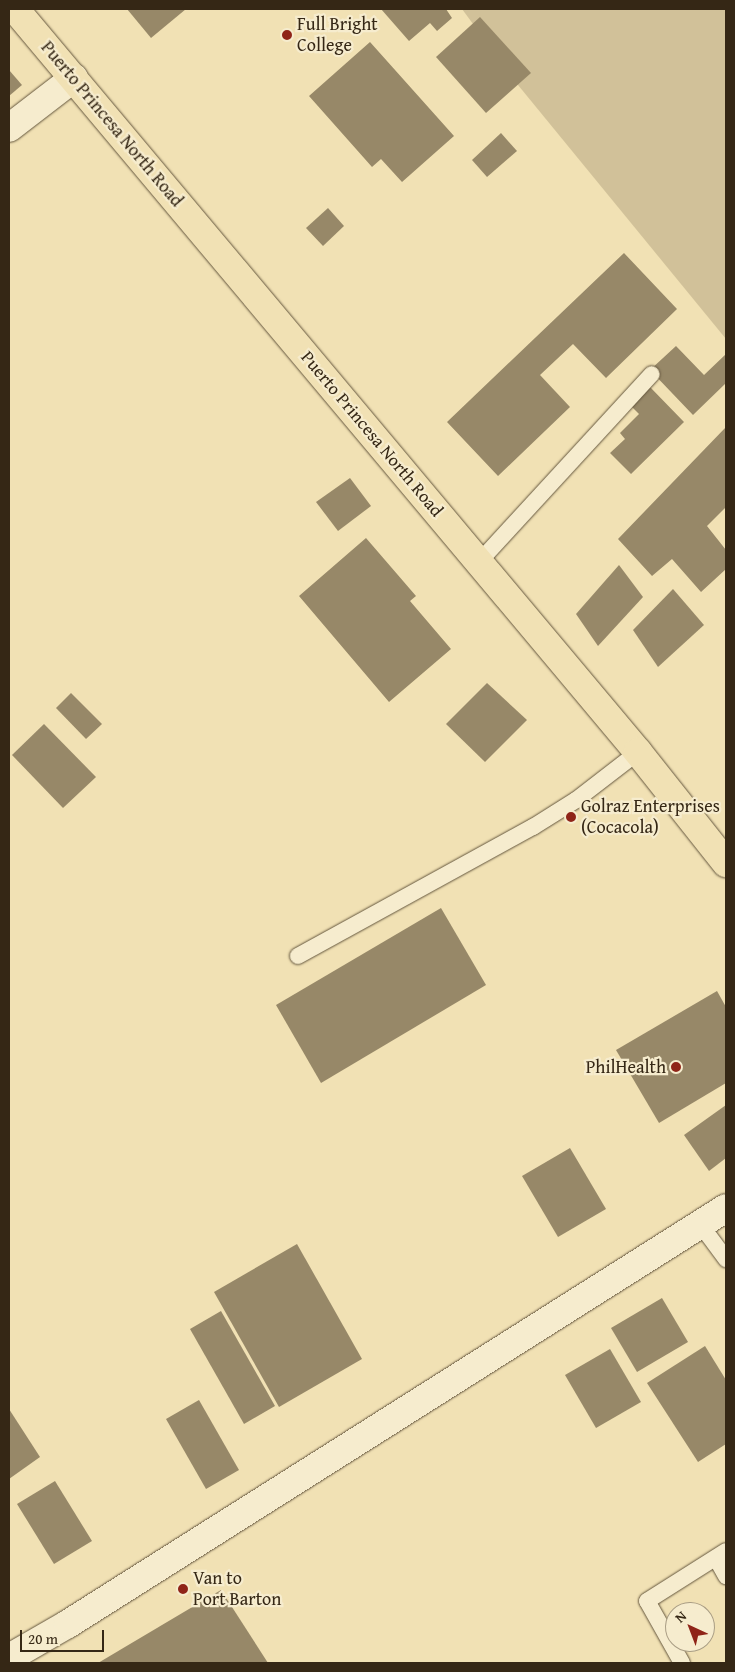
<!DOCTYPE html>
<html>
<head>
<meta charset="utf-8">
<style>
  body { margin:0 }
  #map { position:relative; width:735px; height:1672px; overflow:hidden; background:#f1e1b4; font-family:"Gentium Book Plus",serif }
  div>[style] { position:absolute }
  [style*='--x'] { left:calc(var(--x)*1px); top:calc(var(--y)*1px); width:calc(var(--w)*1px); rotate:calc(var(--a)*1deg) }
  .green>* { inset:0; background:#d1c199 }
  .building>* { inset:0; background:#978868 }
  .roads { filter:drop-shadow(0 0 1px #64563d) drop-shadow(0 0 1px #64563d) }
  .service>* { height:16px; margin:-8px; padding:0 8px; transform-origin:8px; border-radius:8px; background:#f6ecce }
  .minor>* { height:28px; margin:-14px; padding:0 14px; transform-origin:14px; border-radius:14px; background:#f6ecce }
  .primary>* { height:28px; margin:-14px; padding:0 14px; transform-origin:14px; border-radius:14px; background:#f1e1b4 }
  .dots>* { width:14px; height:14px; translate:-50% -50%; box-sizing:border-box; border:2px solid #f6ecce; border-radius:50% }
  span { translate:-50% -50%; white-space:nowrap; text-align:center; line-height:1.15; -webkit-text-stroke:4.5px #f6ecce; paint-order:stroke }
  .poi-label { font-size:18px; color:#352715 }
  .left { translate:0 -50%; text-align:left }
  .right { translate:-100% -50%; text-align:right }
  .street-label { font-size:18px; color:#352715 }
  .frame { position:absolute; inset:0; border:10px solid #352715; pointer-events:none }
  .north { position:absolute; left:665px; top:1602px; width:50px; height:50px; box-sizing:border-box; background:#f6ecce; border:1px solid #a99d84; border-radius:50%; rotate:317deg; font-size:14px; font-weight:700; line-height:20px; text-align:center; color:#352715 }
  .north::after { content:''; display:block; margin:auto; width:18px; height:22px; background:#8f2418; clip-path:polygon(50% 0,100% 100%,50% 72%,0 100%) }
  .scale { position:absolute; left:20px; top:1630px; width:84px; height:22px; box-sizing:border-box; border:2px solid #352715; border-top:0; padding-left:6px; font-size:15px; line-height:18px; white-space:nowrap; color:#352715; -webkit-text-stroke:4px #f6ecce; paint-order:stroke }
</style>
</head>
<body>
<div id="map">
  <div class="green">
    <i style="clip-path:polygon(462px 9px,726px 9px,726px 339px,518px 85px)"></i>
  </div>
  <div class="building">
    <i style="clip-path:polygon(127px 9px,186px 9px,151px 38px)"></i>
    <i style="clip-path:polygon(381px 9px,446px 9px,452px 18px,437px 31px,430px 23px,409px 41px)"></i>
    <i style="clip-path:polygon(480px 17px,531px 73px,486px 113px,436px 57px)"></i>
    <i style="clip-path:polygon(370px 42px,454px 136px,402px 182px,381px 159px,372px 167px,309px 96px)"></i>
    <i style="clip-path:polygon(9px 70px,22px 85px,9px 96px)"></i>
    <i style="clip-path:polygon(501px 133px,517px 151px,487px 177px,472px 160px)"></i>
    <i style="clip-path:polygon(328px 208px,344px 226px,323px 246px,306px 228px)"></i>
    <i style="clip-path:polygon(624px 253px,677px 309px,606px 378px,573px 344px,540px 375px,570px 407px,498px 476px,447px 422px)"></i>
    <i style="clip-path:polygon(676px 346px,704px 375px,726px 354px,726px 383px,693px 415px,650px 370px)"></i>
    <i style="clip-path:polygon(650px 387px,684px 422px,631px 474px,610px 453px,625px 439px,620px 433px,639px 414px,631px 406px)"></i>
    <i style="clip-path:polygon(726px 427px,726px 507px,707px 526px,726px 550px,726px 569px,701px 592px,672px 559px,652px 576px,618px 539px)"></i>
    <i style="clip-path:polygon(350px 478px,371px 506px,338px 531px,316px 502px)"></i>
    <i style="clip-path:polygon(366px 538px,416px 596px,410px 601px,451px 649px,389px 702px,299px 596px)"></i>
    <i style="clip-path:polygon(619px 565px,643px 597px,598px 646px,576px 614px)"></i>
    <i style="clip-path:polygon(673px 589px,704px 625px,658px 667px,633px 630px)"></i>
    <i style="clip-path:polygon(487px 683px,527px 720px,485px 762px,446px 724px)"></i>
    <i style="clip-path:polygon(71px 693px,102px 724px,86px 739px,56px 708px)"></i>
    <i style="clip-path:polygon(44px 724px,96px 777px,63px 808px,12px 755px)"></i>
    <i style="clip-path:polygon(441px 908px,486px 985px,321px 1083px,276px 1005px)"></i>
    <i style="clip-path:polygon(717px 991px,726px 1007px,726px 1083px,659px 1123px,616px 1050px)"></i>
    <i style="clip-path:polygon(726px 1105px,726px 1158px,709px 1171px,684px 1135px)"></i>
    <i style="clip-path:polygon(570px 1148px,606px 1209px,558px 1237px,522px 1176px)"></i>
    <i style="clip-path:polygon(297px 1244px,362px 1359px,279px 1407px,214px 1292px)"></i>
    <i style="clip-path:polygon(662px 1298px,688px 1342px,637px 1372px,611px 1328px)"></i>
    <i style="clip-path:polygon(221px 1311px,275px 1406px,244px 1424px,190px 1329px)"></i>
    <i style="clip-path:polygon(705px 1346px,726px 1380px,726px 1444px,698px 1462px,647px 1383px)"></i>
    <i style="clip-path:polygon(610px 1349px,641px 1402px,596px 1428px,565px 1375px)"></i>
    <i style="clip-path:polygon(199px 1400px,239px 1470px,206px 1489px,166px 1419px)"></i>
    <i style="clip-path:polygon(9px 1409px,40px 1457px,9px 1479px)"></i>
    <i style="clip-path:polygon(55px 1481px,92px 1541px,54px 1564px,17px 1504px)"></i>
    <i style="clip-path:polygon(221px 1590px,268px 1663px,98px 1663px)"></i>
  </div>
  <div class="roads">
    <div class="service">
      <i style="--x:479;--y:562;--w:255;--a:-47.4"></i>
      <i style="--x:298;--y:956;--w:268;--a:-28.8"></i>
      <i style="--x:533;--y:827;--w:51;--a:-32.1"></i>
      <i style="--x:576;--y:800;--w:78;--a:-37.7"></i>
      <i style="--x:700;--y:1224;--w:44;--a:53.4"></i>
      <i style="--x:716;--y:1558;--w:21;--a:61"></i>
      <i style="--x:682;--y:1663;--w:71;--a:-119.4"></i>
      <i style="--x:647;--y:1601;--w:93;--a:-32.3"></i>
    </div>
    <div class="minor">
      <i style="--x:9;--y:128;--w:82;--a:-37.6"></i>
      <i style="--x:9;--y:1658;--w:68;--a:-30"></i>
      <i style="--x:68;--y:1624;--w:778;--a:-32.3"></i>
    </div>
    <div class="primary">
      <i style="--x:15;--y:9;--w:970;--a:50.02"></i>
      <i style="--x:638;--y:752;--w:142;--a:51.6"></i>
    </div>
  </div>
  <div class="dots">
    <i style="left:287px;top:35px;background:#8f2418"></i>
    <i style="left:571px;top:817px;background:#8f2418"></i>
    <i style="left:676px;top:1067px;background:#8f2418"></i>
    <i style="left:183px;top:1589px;background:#8f2418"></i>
  </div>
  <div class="poi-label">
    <span class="left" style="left:297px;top:35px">Full Bright<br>College</span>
    <span class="left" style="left:581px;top:817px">Golraz Enterprises<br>(Cocacola)</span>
    <span class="right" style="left:666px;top:1067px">PhilHealth</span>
    <span class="left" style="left:193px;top:1589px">Van to<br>Port Barton</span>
  </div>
  <div class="street-label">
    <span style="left:112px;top:124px;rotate:50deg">Puerto Princesa North Road</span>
    <span style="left:372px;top:434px;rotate:50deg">Puerto Princesa North Road</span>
  </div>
  <div class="frame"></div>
  <div class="north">N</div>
  <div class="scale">20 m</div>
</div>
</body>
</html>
